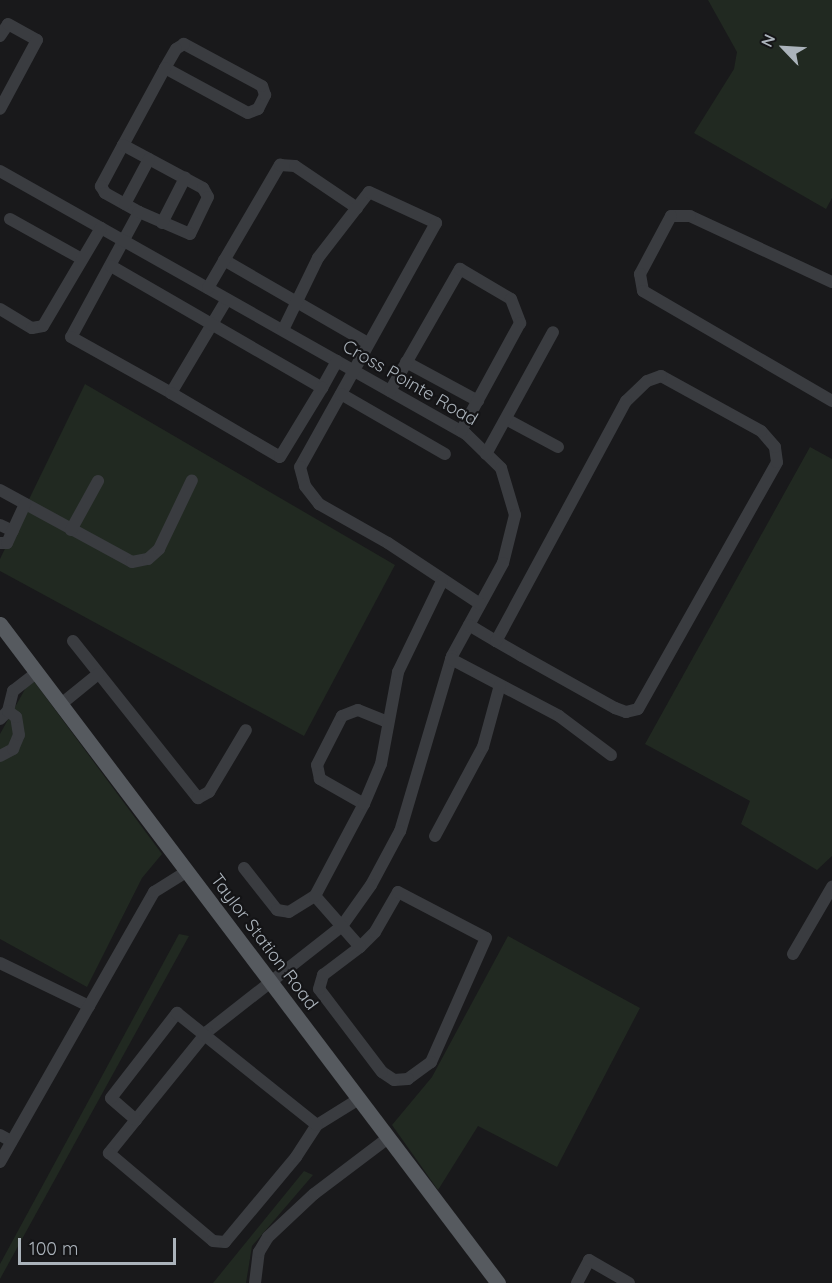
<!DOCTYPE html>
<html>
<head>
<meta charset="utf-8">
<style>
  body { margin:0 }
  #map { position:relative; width:832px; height:1283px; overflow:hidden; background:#19191b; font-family:Quicksand,sans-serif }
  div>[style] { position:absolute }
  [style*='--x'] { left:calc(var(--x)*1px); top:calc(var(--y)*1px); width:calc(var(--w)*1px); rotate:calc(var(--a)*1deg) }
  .green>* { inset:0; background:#212921 }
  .minor>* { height:12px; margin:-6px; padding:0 6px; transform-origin:6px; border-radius:6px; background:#3a3c40 }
  .major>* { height:15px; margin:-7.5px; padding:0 7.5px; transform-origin:7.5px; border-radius:7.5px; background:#565a5f }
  span { translate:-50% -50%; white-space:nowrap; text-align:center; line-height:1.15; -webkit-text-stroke:4.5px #141416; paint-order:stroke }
  .street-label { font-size:18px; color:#abb3bb }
  .north { position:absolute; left:754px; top:18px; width:60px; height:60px; -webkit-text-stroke:4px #141416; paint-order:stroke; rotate:295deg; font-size:16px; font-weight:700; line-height:24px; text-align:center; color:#abb3bb }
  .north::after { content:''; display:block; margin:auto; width:21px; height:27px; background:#abb3bb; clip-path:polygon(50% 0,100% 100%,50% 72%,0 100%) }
  .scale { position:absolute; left:18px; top:1238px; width:158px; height:27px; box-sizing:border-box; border:3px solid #abb3bb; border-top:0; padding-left:8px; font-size:18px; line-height:21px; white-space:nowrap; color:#abb3bb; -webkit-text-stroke:4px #141416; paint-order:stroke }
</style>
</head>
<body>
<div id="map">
  <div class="green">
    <i style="clip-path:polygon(708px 0,832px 0,832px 198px,826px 209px,694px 133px,734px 69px,737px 52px)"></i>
    <i style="clip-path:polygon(85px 384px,395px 565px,304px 736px,0 571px,0 559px)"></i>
    <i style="clip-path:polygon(810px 447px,832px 459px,832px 856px,817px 870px,741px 824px,750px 801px,645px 744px)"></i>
    <i style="clip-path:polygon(33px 680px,162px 854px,142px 878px,87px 987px,0 939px,0 734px,29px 682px)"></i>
    <i style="clip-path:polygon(179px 934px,189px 936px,0 1279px,0 1264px)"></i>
    <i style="clip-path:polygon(508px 936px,640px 1008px,557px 1167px,478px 1126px,438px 1190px,392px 1125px,432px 1077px)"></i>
    <i style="clip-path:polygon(304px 1171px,313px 1175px,252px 1246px,246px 1283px,213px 1283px)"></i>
  </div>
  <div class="minor">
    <i style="--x:0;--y:36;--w:14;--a:-56"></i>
    <i style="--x:8;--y:24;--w:33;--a:29"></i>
    <i style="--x:37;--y:40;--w:78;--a:118.2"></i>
    <i style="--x:165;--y:68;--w:94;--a:28.5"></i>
    <i style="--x:248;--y:113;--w:11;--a:-22"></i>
    <i style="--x:258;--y:109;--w:16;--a:-63"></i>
    <i style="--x:265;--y:95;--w:9;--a:-108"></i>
    <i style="--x:262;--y:86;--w:89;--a:-151.7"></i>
    <i style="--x:184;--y:44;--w:9;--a:148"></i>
    <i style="--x:176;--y:49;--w:22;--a:120"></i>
    <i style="--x:165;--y:68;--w:88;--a:118.6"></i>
    <i style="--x:123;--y:145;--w:47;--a:118.2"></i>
    <i style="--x:101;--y:186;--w:8;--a:60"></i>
    <i style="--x:105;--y:193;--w:39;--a:29"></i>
    <i style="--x:139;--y:212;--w:142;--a:118.5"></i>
    <i style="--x:71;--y:337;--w:115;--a:29.2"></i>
    <i style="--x:171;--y:393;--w:109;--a:-59.2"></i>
    <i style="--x:123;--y:145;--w:91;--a:28.3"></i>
    <i style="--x:203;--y:188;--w:10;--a:61"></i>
    <i style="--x:208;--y:197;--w:41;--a:115.9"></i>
    <i style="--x:190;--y:234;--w:56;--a:-156.7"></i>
    <i style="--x:0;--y:171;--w:535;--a:29.44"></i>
    <i style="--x:466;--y:434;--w:49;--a:44.2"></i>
    <i style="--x:501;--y:468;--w:49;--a:73.4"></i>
    <i style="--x:515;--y:515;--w:49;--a:104"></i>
    <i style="--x:503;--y:563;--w:106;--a:118.7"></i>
    <i style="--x:452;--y:656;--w:183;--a:106.5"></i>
    <i style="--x:400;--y:831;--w:61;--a:118.2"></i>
    <i style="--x:371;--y:885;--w:50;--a:125.3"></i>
    <i style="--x:342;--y:926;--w:172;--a:141.9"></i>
    <i style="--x:207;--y:1032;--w:156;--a:129"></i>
    <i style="--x:109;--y:1153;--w:136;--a:40.2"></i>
    <i style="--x:213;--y:1241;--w:12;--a:5"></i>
    <i style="--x:225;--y:1242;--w:111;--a:-50.1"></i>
    <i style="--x:296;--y:1157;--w:38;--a:-57"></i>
    <i style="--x:317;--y:1125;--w:49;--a:-31.8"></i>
    <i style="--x:125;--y:204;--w:51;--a:-61.9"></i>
    <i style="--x:10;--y:219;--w:82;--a:29.1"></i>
    <i style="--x:162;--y:223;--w:51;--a:-62.9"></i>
    <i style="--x:224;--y:260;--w:166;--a:30"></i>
    <i style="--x:111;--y:266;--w:244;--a:30"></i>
    <i style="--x:322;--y:388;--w:31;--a:-61"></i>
    <i style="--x:832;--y:282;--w:157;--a:-155.1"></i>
    <i style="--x:690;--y:216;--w:19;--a:180"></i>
    <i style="--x:671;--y:216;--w:66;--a:118.1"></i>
    <i style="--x:640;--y:274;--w:17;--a:80"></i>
    <i style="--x:643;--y:291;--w:219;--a:30.2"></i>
    <i style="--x:208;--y:288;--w:143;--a:-59.7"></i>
    <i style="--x:280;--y:165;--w:15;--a:4"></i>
    <i style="--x:295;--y:166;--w:75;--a:34.1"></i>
    <i style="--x:0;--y:309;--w:37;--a:31"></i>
    <i style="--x:32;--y:328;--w:11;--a:-10"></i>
    <i style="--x:43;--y:326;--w:114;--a:-59.4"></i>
    <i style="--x:283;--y:330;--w:80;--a:-64.1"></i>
    <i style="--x:318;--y:258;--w:83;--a:-52.3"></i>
    <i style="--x:369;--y:192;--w:74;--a:24.8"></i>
    <i style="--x:436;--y:223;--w:279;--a:119.1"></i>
    <i style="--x:300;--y:467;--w:20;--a:75"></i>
    <i style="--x:305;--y:486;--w:23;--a:52"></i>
    <i style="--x:319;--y:504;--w:79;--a:29.5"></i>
    <i style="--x:388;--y:543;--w:110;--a:33.5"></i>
    <i style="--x:406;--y:362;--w:82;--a:28.4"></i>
    <i style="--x:390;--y:391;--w:141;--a:-60.2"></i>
    <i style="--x:460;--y:269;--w:59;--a:30.5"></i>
    <i style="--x:511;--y:299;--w:26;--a:69"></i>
    <i style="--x:520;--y:323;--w:123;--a:118.6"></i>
    <i style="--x:171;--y:393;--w:126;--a:30.4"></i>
    <i style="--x:280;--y:457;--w:81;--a:-58.7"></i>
    <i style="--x:341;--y:394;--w:120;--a:30"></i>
    <i style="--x:506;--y:419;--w:59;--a:28.3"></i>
    <i style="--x:486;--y:454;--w:139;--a:-61.2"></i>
    <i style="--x:0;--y:490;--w:150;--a:28.6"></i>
    <i style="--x:132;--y:562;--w:16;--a:-11"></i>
    <i style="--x:148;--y:559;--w:15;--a:-42"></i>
    <i style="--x:159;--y:549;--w:76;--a:-64.4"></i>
    <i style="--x:0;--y:525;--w:14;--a:25"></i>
    <i style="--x:71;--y:530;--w:56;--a:-61.1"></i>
    <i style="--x:0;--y:543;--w:7;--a:0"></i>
    <i style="--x:7;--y:543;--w:43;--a:-65.2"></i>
    <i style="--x:469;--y:625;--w:31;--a:31"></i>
    <i style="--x:496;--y:641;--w:30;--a:30"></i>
    <i style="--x:522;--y:656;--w:107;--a:29.2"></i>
    <i style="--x:615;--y:708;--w:12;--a:20"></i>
    <i style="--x:626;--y:712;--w:12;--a:-14"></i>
    <i style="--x:638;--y:709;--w:283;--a:-60.6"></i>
    <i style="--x:777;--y:462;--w:15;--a:-98"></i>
    <i style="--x:775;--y:447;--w:21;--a:-131"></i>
    <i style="--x:761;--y:431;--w:114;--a:-151.2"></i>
    <i style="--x:661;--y:376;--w:15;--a:160"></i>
    <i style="--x:647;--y:381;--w:29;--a:136"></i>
    <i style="--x:626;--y:401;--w:273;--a:118.4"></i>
    <i style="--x:73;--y:641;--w:201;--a:51.5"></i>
    <i style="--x:198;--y:798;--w:13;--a:-29"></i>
    <i style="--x:209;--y:792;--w:72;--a:-59.2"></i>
    <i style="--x:451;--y:659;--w:122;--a:27.8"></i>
    <i style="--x:559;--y:716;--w:65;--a:36.9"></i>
    <i style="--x:60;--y:705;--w:49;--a:-39.2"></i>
    <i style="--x:0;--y:719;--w:11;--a:-45"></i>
    <i style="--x:8;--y:711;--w:21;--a:-76"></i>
    <i style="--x:13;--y:691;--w:29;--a:-38"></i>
    <i style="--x:0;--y:756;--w:15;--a:-28"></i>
    <i style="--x:13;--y:749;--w:15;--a:-67"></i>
    <i style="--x:19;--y:735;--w:18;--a:-99"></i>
    <i style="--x:16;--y:717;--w:10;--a:-143"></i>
    <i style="--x:364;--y:804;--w:51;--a:-150.4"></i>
    <i style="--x:320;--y:779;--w:14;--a:-102"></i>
    <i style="--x:317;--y:765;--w:55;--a:-63"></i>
    <i style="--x:342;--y:716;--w:17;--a:-21"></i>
    <i style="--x:358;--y:710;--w:31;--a:22"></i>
    <i style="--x:435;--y:836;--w:101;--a:-61.7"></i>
    <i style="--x:483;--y:747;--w:64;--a:-74.7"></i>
    <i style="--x:244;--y:868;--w:53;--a:51.8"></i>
    <i style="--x:277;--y:910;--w:12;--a:9"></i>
    <i style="--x:289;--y:912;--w:31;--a:-32"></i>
    <i style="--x:360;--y:947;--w:21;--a:-45"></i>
    <i style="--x:375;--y:932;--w:46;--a:-60.1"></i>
    <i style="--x:398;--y:892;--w:99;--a:27.6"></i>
    <i style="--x:486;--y:938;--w:136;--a:113.9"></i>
    <i style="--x:431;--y:1062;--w:29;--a:144"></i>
    <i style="--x:408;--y:1079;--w:14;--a:176"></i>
    <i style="--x:394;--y:1080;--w:14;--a:-146"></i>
    <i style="--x:382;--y:1072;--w:104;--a:-127.2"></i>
    <i style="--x:319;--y:989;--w:15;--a:-74"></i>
    <i style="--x:323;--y:975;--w:46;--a:-37.1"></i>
    <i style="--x:360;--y:947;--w:68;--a:-131.4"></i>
    <i style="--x:315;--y:896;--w:104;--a:-62"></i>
    <i style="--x:364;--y:804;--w:43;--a:-67"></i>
    <i style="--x:381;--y:764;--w:94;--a:-79.5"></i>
    <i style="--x:398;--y:672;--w:101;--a:-64.2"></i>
    <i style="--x:793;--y:954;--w:78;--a:-59.8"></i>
    <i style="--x:0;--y:963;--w:99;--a:25.8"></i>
    <i style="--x:136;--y:1120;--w:33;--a:-139"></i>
    <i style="--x:111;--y:1098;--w:108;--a:-52.2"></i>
    <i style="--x:177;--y:1013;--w:179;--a:38.7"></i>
    <i style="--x:0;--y:1135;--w:13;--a:29"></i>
    <i style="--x:0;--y:1162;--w:311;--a:-60.3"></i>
    <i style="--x:154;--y:892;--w:38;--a:-32"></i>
    <i style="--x:255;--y:1283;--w:31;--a:-83"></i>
    <i style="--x:259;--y:1252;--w:17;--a:-59"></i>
    <i style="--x:268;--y:1237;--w:63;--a:-43.1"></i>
    <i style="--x:314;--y:1194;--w:93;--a:-37.1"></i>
    <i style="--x:577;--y:1283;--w:26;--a:-62"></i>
    <i style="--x:589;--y:1260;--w:46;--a:29.9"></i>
  </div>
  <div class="major">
    <i style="--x:0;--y:624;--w:826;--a:52.92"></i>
  </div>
  <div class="street-label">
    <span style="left:410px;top:383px;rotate:30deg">Cross Pointe Road</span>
    <span style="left:264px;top:942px;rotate:53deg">Taylor Station Road</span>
  </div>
  <div class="north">N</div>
  <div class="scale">100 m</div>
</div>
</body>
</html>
